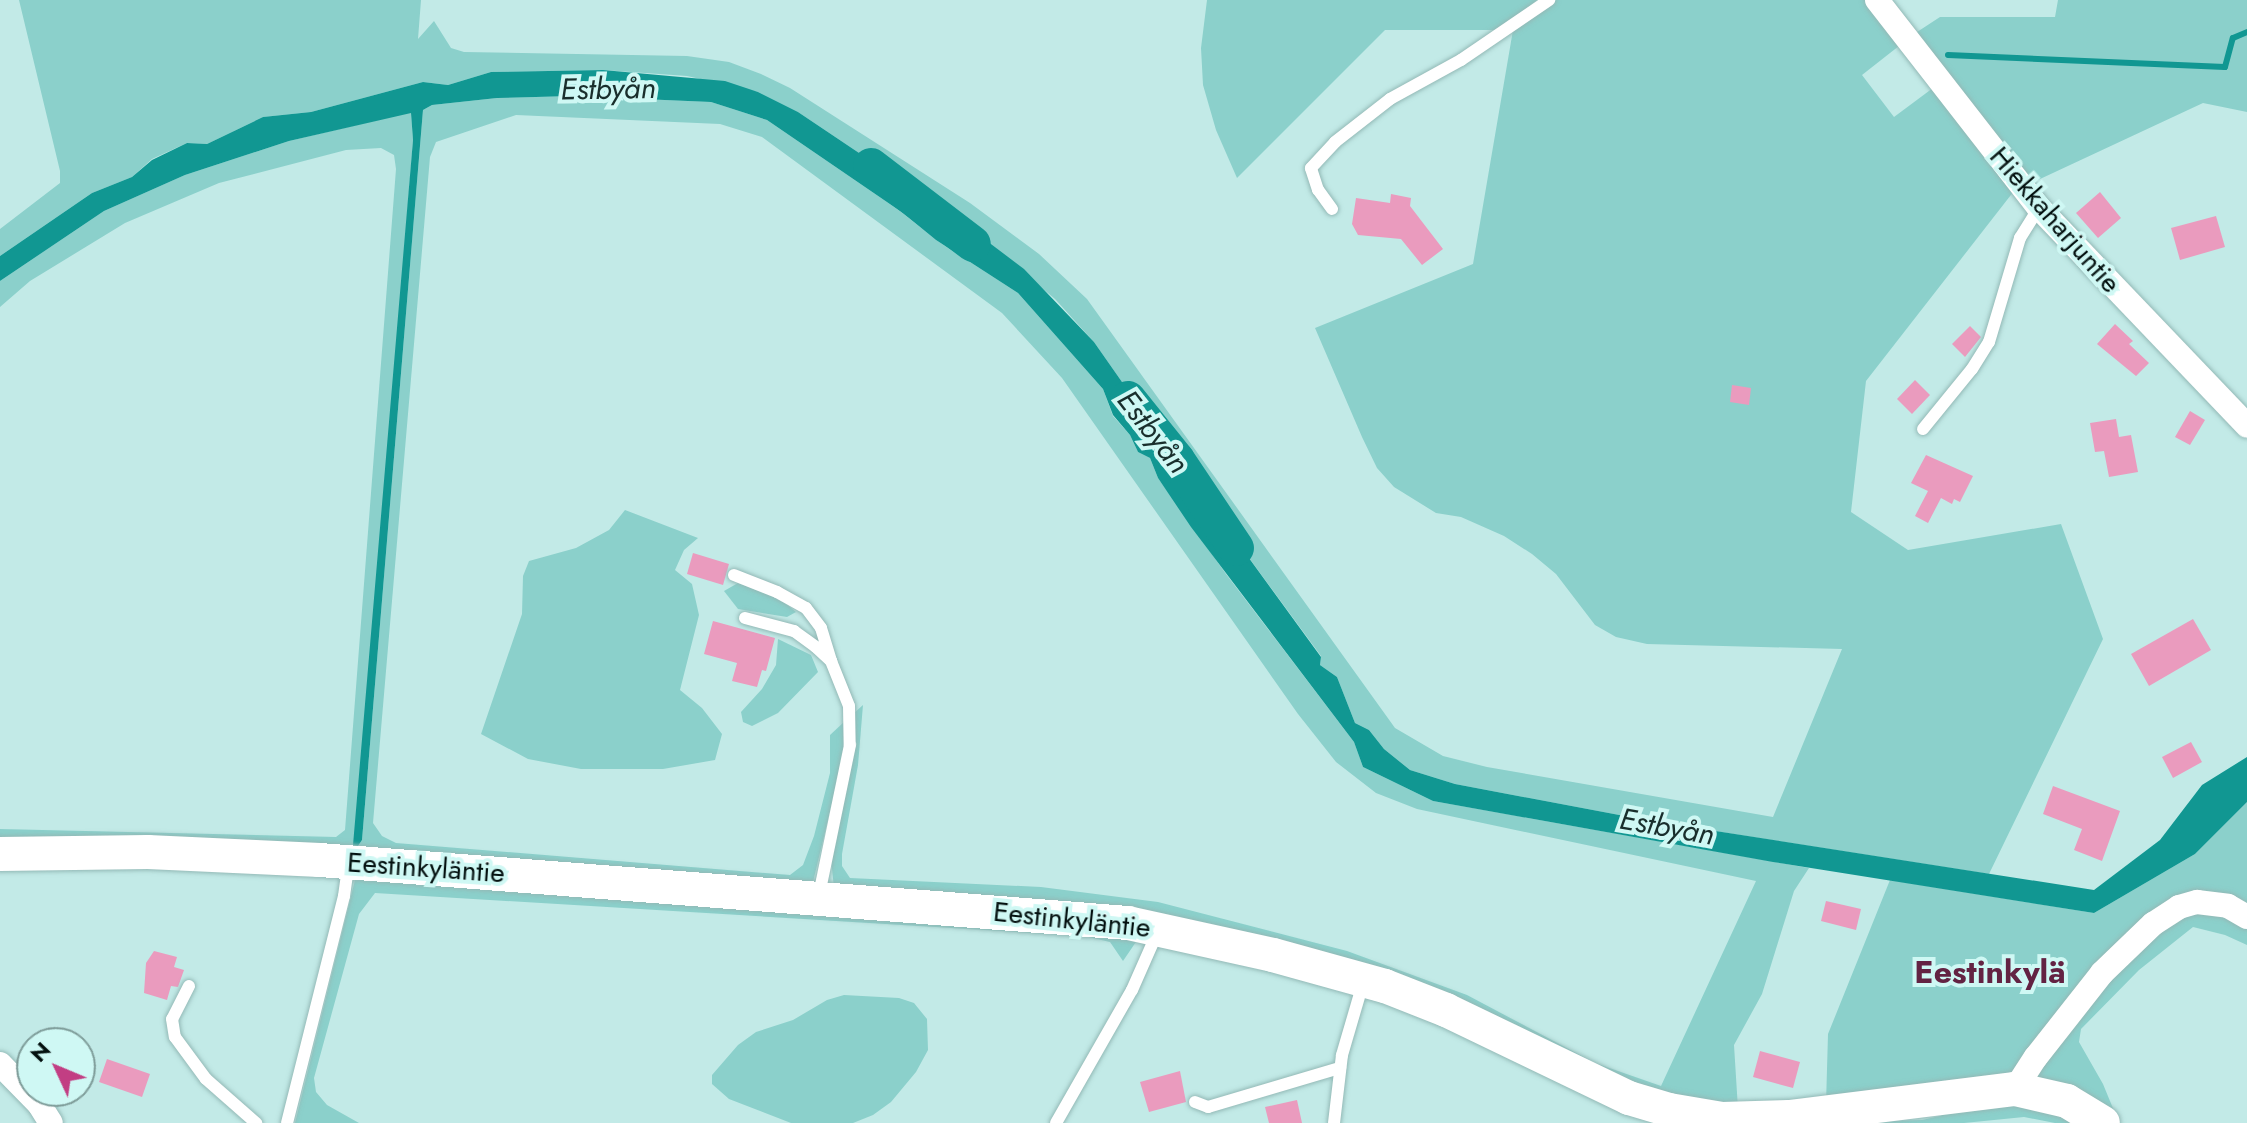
<!DOCTYPE html>
<html>
<head>
<meta charset="utf-8">
<style>
  body { margin:0 }
  #map { position:relative; width:2247px; height:1123px; overflow:hidden; background:#c2eae7; font-family:Jost,sans-serif }
  div>[style] { position:absolute }
  [style*='--x'] { left:calc(var(--x)*1px); top:calc(var(--y)*1px); width:calc(var(--w)*1px); rotate:calc(var(--a)*1deg) }
  .green>* { inset:0; background:#8bd0cb }
  .water>* { inset:0; background:#119792 }
  .stream>* { height:6px; margin:-3px; padding:0 3px; transform-origin:3px; border-radius:3px; background:#119792 }
  .river>* { height:36px; margin:-18px; padding:0 18px; transform-origin:18px; border-radius:18px; background:#119792 }
  .building>* { inset:0; background:#ea9bbe }
  .roads { filter:drop-shadow(0 0 2px #93b9b6) drop-shadow(0 0 2px #93b9b6) }
  .lane>* { height:12px; margin:-6px; padding:0 6px; transform-origin:6px; border-radius:6px; background:#fff }
  .street>* { height:24px; margin:-12px; padding:0 12px; transform-origin:12px; border-radius:12px; background:#fff }
  .secondary>* { height:34px; margin:-17px; padding:0 17px; transform-origin:17px; border-radius:17px; background:#fff }
  span { translate:-50% -50%; white-space:nowrap; text-align:center; line-height:1.15; -webkit-text-stroke:8px #cff8f4; paint-order:stroke }
  .street-label { font-size:28px; color:#041110 }
  .water-label { font-size:30px; color:#192e2c; font-style:italic }
  .quarter-label { font-size:32px; color:#632343; font-weight:700 }
  .north { position:absolute; left:16px; top:1027px; width:80px; height:80px; box-sizing:border-box; background:#cff8f4; border:2px solid #7e9c99; border-radius:50%; rotate:314deg; font-size:22px; font-weight:700; line-height:32px; text-align:center; color:#041110 }
  .north::after { content:''; display:block; margin:auto; width:28px; height:36px; background:#c23e83; clip-path:polygon(50% 0,100% 100%,50% 72%,0 100%) }
</style>
</head>
<body>
<div id="map">
  <div class="green">
    <i style="clip-path:polygon(19px 0,421px 0,418px 39px,434px 21px,451px 48px,464px 52px,687px 56px,729px 62px,761px 74px,790px 88px,970px 203px,1039px 254px,1087px 299px,1395px 728px,1443px 756px,1487px 767px,1773px 817px,1842px 649px,1647px 644px,1616px 637px,1595px 625px,1556px 574px,1532px 554px,1504px 536px,1461px 517px,1436px 513px,1394px 487px,1377px 468px,1362px 437px,1315px 328px,1473px 264px,1513px 30px,1553px 0,1872px 0,1904px 42px,1862px 75px,1894px 117px,1937px 85px,2014px 191px,1866px 381px,1851px 512px,1908px 550px,2061px 524px,2103px 639px,1989px 874px,1651px 821px,1455px 784px,1410px 770px,1384px 749px,1369px 730px,1355px 723px,1337px 677px,1320px 665px,1321px 656px,1222px 521px,1179px 477px,1170px 457px,1136px 402px,1094px 342px,1055px 299px,975px 232px,928px 210px,871px 161px,798px 112px,758px 92px,687px 76px,603px 70px,491px 72px,448px 85px,423px 82px,311px 112px,263px 117px,207px 144px,187px 143px,152px 159px,132px 177px,92px 193px,0 256px,0 229px,60px 183px,60px 171px)"></i>
    <i style="clip-path:polygon(1207px 0,1537px 0,1500px 30px,1385px 30px,1237px 178px,1216px 130px,1203px 85px,1201px 48px)"></i>
    <i style="clip-path:polygon(2058px 0,2247px 0,2247px 112px,2203px 103px,2027px 185px,1914px 34px,1940px 17px,2055px 17px)"></i>
    <i style="clip-path:polygon(572px 96px,711px 102px,767px 120px,903px 213px,936px 240px,1018px 293px,1103px 389px,1113px 416px,1130px 435px,1138px 452px,1150px 458px,1158px 478px,1226px 574px,1354px 742px,1363px 767px,1433px 801px,1809px 868px,1794px 891px,1762px 994px,1734px 1045px,1738px 1109px,1657px 1097px,1397px 981px,834px 888px,831px 859px,853px 714px,863px 705px,858px 765px,842px 854px,842px 866px,850px 878px,1041px 887px,1158px 902px,1347px 951px,1467px 995px,1595px 1063px,1661px 1086px,1756px 881px,1417px 809px,1376px 793px,1336px 762px,1298px 714px,1062px 378px,1002px 313px,762px 137px,720px 124px,516px 115px,436px 142px,430px 157px,373px 823px,382px 836px,396px 843px,790px 875px,803px 865px,814px 836px,830px 773px,830px 735px,844px 722px,844px 753px,813px 882px,0 844px,0 829px,336px 837px,345px 830px,396px 169px,394px 155px,381px 148px,346px 150px,219px 183px,125px 223px,30px 281px,0 307px,0 281px,104px 211px,185px 175px,289px 141px,411px 112px,413px 140px,358px 846px,362px 840px,423px 110px,432px 105px,497px 98px)"></i>
    <i style="clip-path:polygon(625px 510px,698px 538px,684px 550px,675px 570px,692px 584px,699px 615px,680px 690px,702px 708px,722px 734px,715px 760px,663px 769px,581px 769px,528px 759px,481px 734px,522px 614px,523px 576px,529px 561px,576px 548px,609px 530px)"></i>
    <i style="clip-path:polygon(738px 583px,780px 599px,796px 612px,787px 617px,738px 609px,724px 591px)"></i>
    <i style="clip-path:polygon(778px 639px,811px 655px,818px 672px,778px 713px,752px 726px,743px 722px,741px 712px,762px 689px,776px 665px)"></i>
    <i style="clip-path:polygon(2247px 802px,2247px 910px,2186px 895px,2012px 1085px,1826px 1104px,1828px 1034px,1890px 880px,2094px 913px,2195px 854px)"></i>
    <i style="clip-path:polygon(356px 876px,1140px 936px,1123px 961px,1110px 942px,1084px 936px,375px 893px,359px 914px,314px 1078px,316px 1092px,327px 1105px,359px 1123px,295px 1123px)"></i>
    <i style="clip-path:polygon(2207px 911px,2247px 925px,2247px 945px,2225px 935px,2193px 927px,2139px 970px,2081px 1029px,2079px 1042px,2103px 1084px,2119px 1123px,2051px 1090px,2034px 1074px,2039px 1062px,2159px 925px)"></i>
    <i style="clip-path:polygon(844px 995px,899px 998px,914px 1003px,927px 1019px,928px 1050px,916px 1072px,891px 1102px,873px 1115px,853px 1123px,791px 1123px,729px 1099px,712px 1084px,712px 1075px,738px 1045px,756px 1032px,793px 1020px,827px 1000px)"></i>
    <i style="clip-path:polygon(2019px 1102px,2081px 1123px,2055px 1123px,2024px 1117px,1964px 1123px,1813px 1123px,1922px 1120px,1940px 1116px,1960px 1105px)"></i>
  </div>
  <div class="water">
    <i style="clip-path:polygon(603px 70px,725px 81px,758px 92px,798px 112px,871px 161px,928px 210px,975px 232px,1024px 269px,1094px 342px,1136px 402px,1170px 457px,1179px 477px,1222px 521px,1321px 657px,1320px 665px,1337px 677px,1355px 723px,1369px 730px,1384px 749px,1410px 770px,1455px 784px,1651px 821px,2094px 890px,2160px 840px,2202px 785px,2247px 757px,2247px 802px,2195px 854px,2094px 913px,1773px 862px,1433px 801px,1363px 767px,1354px 742px,1191px 527px,1158px 478px,1150px 458px,1138px 452px,1130px 435px,1113px 415px,1103px 389px,1018px 293px,936px 240px,903px 213px,767px 120px,711px 102px,572px 96px,497px 98px,432px 105px,423px 110px,362px 840px,358px 846px,353px 845px,413px 140px,411px 113px,289px 141px,185px 175px,104px 211px,0 281px,0 256px,92px 193px,132px 177px,152px 160px,187px 143px,207px 144px,263px 117px,311px 112px,423px 82px,448px 85px,491px 72px)"></i>
  </div>
  <div class="stream">
    <i style="--x:1948;--y:55;--w:277;--a:2.5"></i>
    <i style="--x:2225;--y:67;--w:30;--a:-75"></i>
    <i style="--x:2233;--y:38;--w:15;--a:-23"></i>
  </div>
  <div class="river">
    <i style="--x:871;--y:166;--w:128;--a:37.4"></i>
    <i style="--x:1128;--y:399;--w:78;--a:51.2"></i>
    <i style="--x:1177;--y:460;--w:106;--a:56.2"></i>
  </div>
  <div class="building">
    <i style="clip-path:polygon(2100px 192px,2121px 218px,2098px 238px,2076px 213px)"></i>
    <i style="clip-path:polygon(1391px 194px,1411px 198px,1410px 206px,1443px 249px,1422px 265px,1401px 239px,1358px 235px,1352px 224px,1356px 198px,1390px 203px)"></i>
    <i style="clip-path:polygon(2216px 216px,2225px 247px,2180px 260px,2171px 228px)"></i>
    <i style="clip-path:polygon(2115px 324px,2133px 341px,2129px 344px,2149px 363px,2136px 376px,2097px 344px)"></i>
    <i style="clip-path:polygon(1970px 326px,1981px 337px,1965px 357px,1952px 344px)"></i>
    <i style="clip-path:polygon(1915px 380px,1930px 395px,1912px 414px,1897px 399px)"></i>
    <i style="clip-path:polygon(1732px 385px,1751px 388px,1749px 405px,1730px 402px)"></i>
    <i style="clip-path:polygon(2190px 411px,2205px 420px,2190px 445px,2175px 437px)"></i>
    <i style="clip-path:polygon(2116px 419px,2119px 437px,2131px 435px,2138px 472px,2109px 477px,2104px 451px,2095px 452px,2090px 423px)"></i>
    <i style="clip-path:polygon(1926px 455px,1973px 476px,1960px 502px,1954px 499px,1952px 504px,1941px 498px,1928px 523px,1915px 516px,1928px 491px,1911px 483px)"></i>
    <i style="clip-path:polygon(693px 553px,729px 564px,723px 585px,687px 574px)"></i>
    <i style="clip-path:polygon(2193px 619px,2211px 650px,2149px 686px,2131px 654px)"></i>
    <i style="clip-path:polygon(713px 621px,775px 638px,766px 671px,762px 670px,757px 687px,732px 681px,737px 663px,704px 654px)"></i>
    <i style="clip-path:polygon(2191px 742px,2202px 762px,2173px 778px,2162px 757px)"></i>
    <i style="clip-path:polygon(2053px 786px,2120px 811px,2102px 861px,2074px 850px,2082px 829px,2043px 814px)"></i>
    <i style="clip-path:polygon(1826px 901px,1861px 909px,1856px 930px,1821px 921px)"></i>
    <i style="clip-path:polygon(154px 951px,177px 957px,174px 967px,184px 970px,178px 987px,171px 986px,167px 1000px,144px 993px,146px 963px)"></i>
    <i style="clip-path:polygon(1760px 1051px,1800px 1062px,1793px 1088px,1753px 1077px)"></i>
    <i style="clip-path:polygon(107px 1059px,150px 1074px,142px 1097px,99px 1082px)"></i>
    <i style="clip-path:polygon(1180px 1071px,1186px 1102px,1149px 1112px,1140px 1082px)"></i>
    <i style="clip-path:polygon(1297px 1100px,1302px 1123px,1269px 1123px,1265px 1107px)"></i>
  </div>
  <div class="roads">
    <div class="lane">
      <i style="--x:1332;--y:209;--w:24;--a:-126"></i>
      <i style="--x:1318;--y:190;--w:23;--a:-108"></i>
      <i style="--x:1311;--y:168;--w:35;--a:-47"></i>
      <i style="--x:1335;--y:142;--w:70;--a:-38"></i>
      <i style="--x:1390;--y:99;--w:81;--a:-28.8"></i>
      <i style="--x:1461;--y:60;--w:107;--a:-34.3"></i>
      <i style="--x:1923;--y:429;--w:77;--a:-50.8"></i>
      <i style="--x:1972;--y:369;--w:32;--a:-58"></i>
      <i style="--x:1989;--y:342;--w:109;--a:-73.4"></i>
      <i style="--x:2020;--y:238;--w:36;--a:-58"></i>
      <i style="--x:734;--y:575;--w:46;--a:21.6"></i>
      <i style="--x:777;--y:592;--w:33;--a:29"></i>
      <i style="--x:806;--y:608;--w:25;--a:53"></i>
      <i style="--x:821;--y:628;--w:34;--a:73"></i>
      <i style="--x:745;--y:618;--w:51;--a:14.9"></i>
      <i style="--x:794;--y:631;--w:27;--a:36"></i>
      <i style="--x:816;--y:647;--w:21;--a:43"></i>
      <i style="--x:831;--y:661;--w:48;--a:68.2"></i>
      <i style="--x:849;--y:706;--w:39;--a:89"></i>
      <i style="--x:850;--y:745;--w:153;--a:101.7"></i>
      <i style="--x:189;--y:986;--w:37;--a:117"></i>
      <i style="--x:172;--y:1019;--w:18;--a:81"></i>
      <i style="--x:175;--y:1037;--w:52;--a:53.6"></i>
      <i style="--x:206;--y:1079;--w:67;--a:41.3"></i>
      <i style="--x:1195;--y:1102;--w:14;--a:21"></i>
      <i style="--x:1208;--y:1107;--w:138;--a:-16.5"></i>
      <i style="--x:287;--y:1123;--w:234;--a:-75.9"></i>
      <i style="--x:344;--y:896;--w:30;--a:-82"></i>
      <i style="--x:1056;--y:1123;--w:153;--a:-60.3"></i>
      <i style="--x:1132;--y:990;--w:64;--a:-66.2"></i>
      <i style="--x:1334;--y:1123;--w:68;--a:-83.3"></i>
      <i style="--x:1342;--y:1055;--w:75;--a:-73.7"></i>
    </div>
    <div class="street">
      <i style="--x:1877;--y:0;--w:264;--a:52.1"></i>
      <i style="--x:2039;--y:208;--w:301;--a:46.3"></i>
      <i style="--x:0;--y:1064;--w:56;--a:45.7"></i>
      <i style="--x:39;--y:1104;--w:22;--a:58"></i>
      <i style="--x:2015;--y:1089;--w:38;--a:-57"></i>
      <i style="--x:2036;--y:1057;--w:107;--a:-51.8"></i>
      <i style="--x:2102;--y:973;--w:71;--a:-43.9"></i>
      <i style="--x:2153;--y:924;--w:31;--a:-33"></i>
      <i style="--x:2179;--y:907;--w:19;--a:-16"></i>
      <i style="--x:2197;--y:902;--w:31;--a:7"></i>
      <i style="--x:2228;--y:906;--w:22;--a:30"></i>
    </div>
    <div class="secondary">
      <i style="--x:0;--y:854;--w:148;--a:-0.8"></i>
      <i style="--x:148;--y:852;--w:172;--a:2.7"></i>
      <i style="--x:320;--y:860;--w:810;--a:4.46"></i>
      <i style="--x:1128;--y:923;--w:148;--a:12.4"></i>
      <i style="--x:1273;--y:955;--w:116;--a:15.5"></i>
      <i style="--x:1385;--y:986;--w:66;--a:21.5"></i>
      <i style="--x:1446;--y:1010;--w:203;--a:25.7"></i>
      <i style="--x:1629;--y:1098;--w:42;--a:16.7"></i>
      <i style="--x:1669;--y:1110;--w:54;--a:9.6"></i>
      <i style="--x:1722;--y:1119;--w:67;--a:-1.7"></i>
      <i style="--x:1789;--y:1117;--w:228;--a:-7.1"></i>
      <i style="--x:2015;--y:1089;--w:53;--a:13"></i>
      <i style="--x:2067;--y:1101;--w:42;--a:31.4"></i>
    </div>
  </div>
  <div class="street-label">
    <span style="left:2055px;top:220px;rotate:49deg">Hiekkaharjuntie</span>
    <span style="left:426px;top:868px;rotate:4deg">Eestinkyläntie</span>
    <span style="left:1072px;top:920px;rotate:6deg">Eestinkyläntie</span>
  </div>
  <div class="water-label">
    <span style="left:608px;top:89px;rotate:-1deg">Estbyån</span>
    <span style="left:1153px;top:432px;rotate:52deg">Estbyån</span>
    <span style="left:1667px;top:827px;rotate:10deg">Estbyån</span>
  </div>
  <div class="quarter-label">
    <span style="left:1990px;top:972px">Eestinkylä</span>
  </div>
  <div class="north">N</div>
</div>
</body>
</html>
